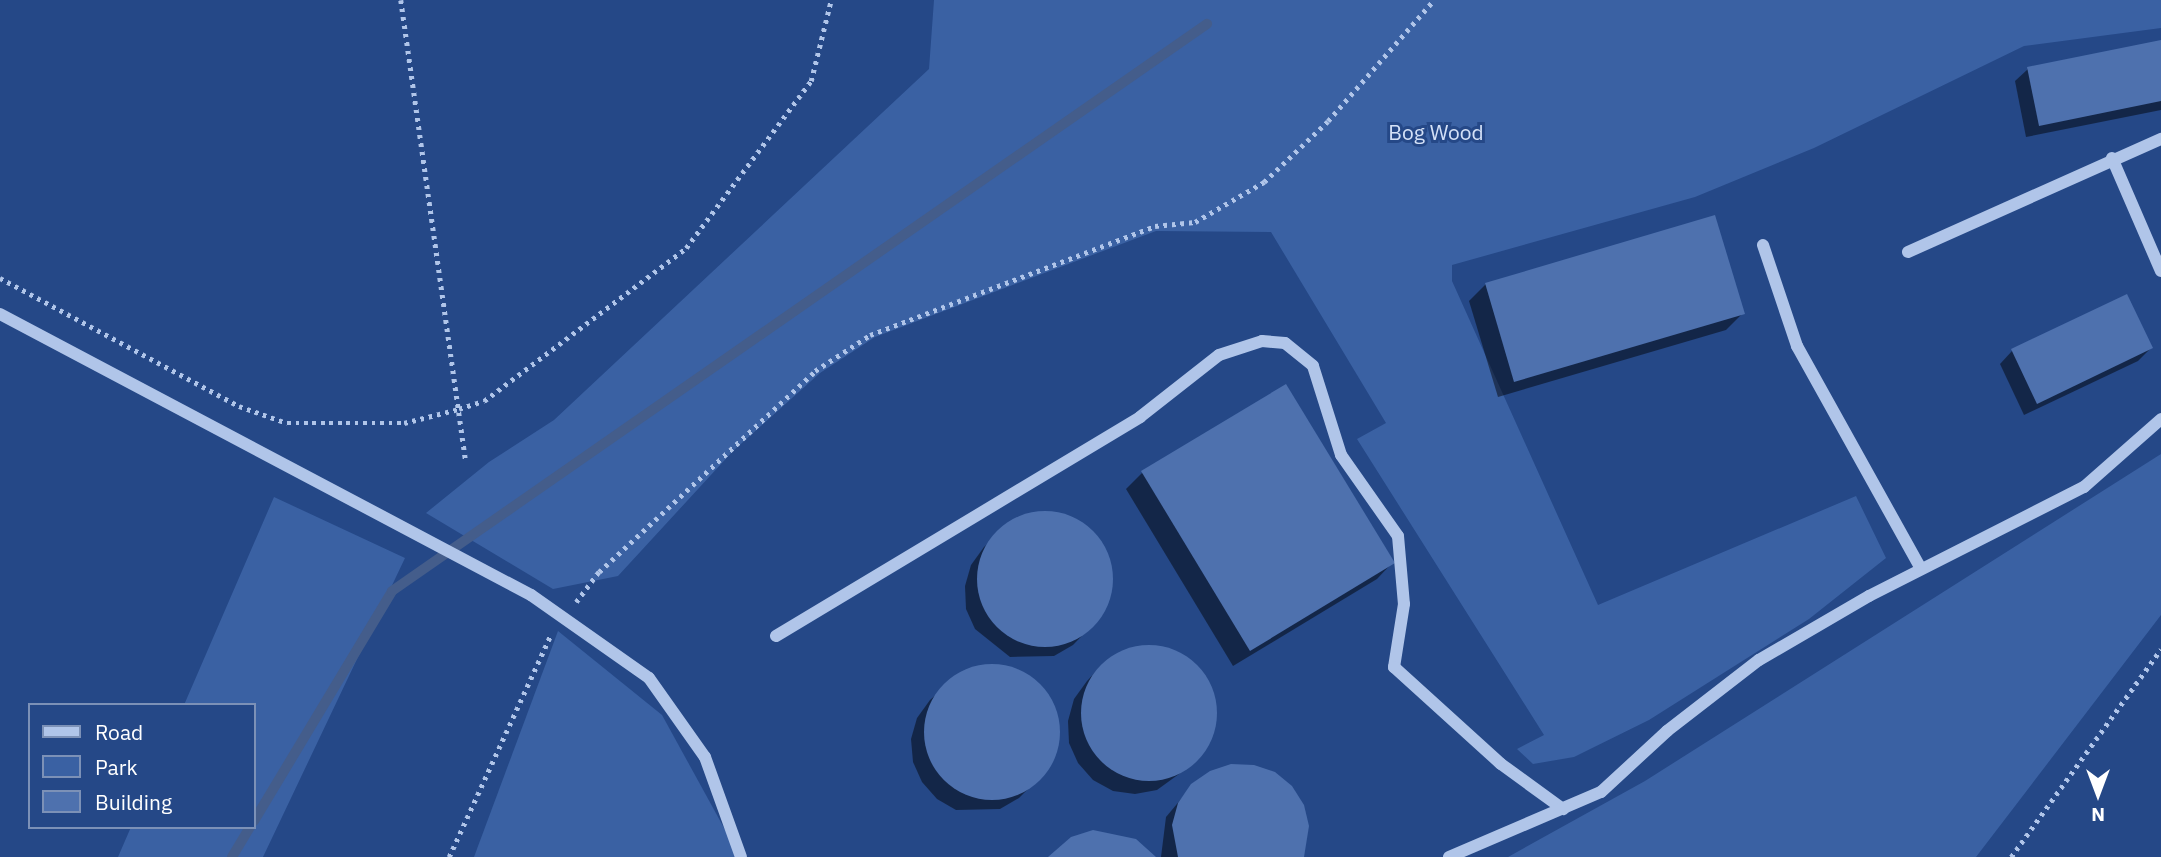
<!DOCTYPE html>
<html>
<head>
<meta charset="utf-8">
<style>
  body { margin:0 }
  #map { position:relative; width:2161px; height:857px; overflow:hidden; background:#254887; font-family:"IBM Plex Sans",sans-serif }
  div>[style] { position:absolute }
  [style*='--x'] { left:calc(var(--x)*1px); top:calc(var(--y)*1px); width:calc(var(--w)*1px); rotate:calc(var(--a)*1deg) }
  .green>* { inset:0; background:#3a61a3 }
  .shadow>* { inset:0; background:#0007 }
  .stream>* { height:10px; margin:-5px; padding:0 5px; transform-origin:5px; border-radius:5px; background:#445d8b }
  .building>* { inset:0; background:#4e71ae }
  .round { border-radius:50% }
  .path>* { height:4.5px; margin-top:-2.25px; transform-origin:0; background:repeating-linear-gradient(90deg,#b0c5e9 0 3.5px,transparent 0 8.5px) }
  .minor>* { height:12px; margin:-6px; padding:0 6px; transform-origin:6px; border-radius:6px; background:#b0c5e9 }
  span { translate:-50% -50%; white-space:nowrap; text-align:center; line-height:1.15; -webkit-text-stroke:6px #254887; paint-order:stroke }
  .park-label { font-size:21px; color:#d4e1f7 }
  .legend { position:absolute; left:28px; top:703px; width:228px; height:126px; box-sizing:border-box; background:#254887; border:2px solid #7c91b7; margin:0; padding:9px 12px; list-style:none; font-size:21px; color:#fff }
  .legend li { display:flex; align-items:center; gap:14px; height:35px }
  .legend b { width:35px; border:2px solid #7c91b7 }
  .north { position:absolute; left:2063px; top:759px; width:70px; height:70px; -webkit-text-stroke:5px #254887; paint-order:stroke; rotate:180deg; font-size:19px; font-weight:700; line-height:28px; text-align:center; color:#fff }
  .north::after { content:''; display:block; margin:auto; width:24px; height:32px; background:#fff; clip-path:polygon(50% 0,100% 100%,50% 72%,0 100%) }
</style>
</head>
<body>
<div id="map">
  <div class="green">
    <i style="clip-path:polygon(934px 0,2161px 0,2161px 28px,2024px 46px,1814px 148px,1695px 197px,1452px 265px,1452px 281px,1598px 605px,1856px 496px,1886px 558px,1809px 619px,1649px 720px,1574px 757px,1533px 764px,1517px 749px,1544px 735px,1357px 439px,1386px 423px,1271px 232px,1156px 231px,875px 337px,820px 373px,733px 451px,618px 576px,553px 589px,426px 513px,489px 462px,554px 420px,929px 69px)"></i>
    <i style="clip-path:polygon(2161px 454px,2161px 615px,1976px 857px,1508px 857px,1645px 781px)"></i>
    <i style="clip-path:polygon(274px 497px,405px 558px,263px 857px,118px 857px,131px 827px,254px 827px,254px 705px,184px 705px)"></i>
    <i style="clip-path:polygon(558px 631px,662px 715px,740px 857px,474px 857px)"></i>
  </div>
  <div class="shadow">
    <i style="clip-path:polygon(2161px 42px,2161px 110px,2026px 137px,2015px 81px,2028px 69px)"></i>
    <i style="clip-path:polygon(1486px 284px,1743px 313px,1726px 330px,1498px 397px,1469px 301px)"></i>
    <i style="clip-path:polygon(2151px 348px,2138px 361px,2024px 415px,2000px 364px,2012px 351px)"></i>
    <i style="clip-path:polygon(1142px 473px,1393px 562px,1377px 579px,1233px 666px,1126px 489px)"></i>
    <i style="clip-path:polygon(1037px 513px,1058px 514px,1095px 535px,1112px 574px,1110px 595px,1102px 615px,1073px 645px,1054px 656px,1010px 657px,975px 629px,966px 609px,965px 586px,971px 565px,984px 547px,1016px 519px)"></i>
    <i style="clip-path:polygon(1140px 647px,1161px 648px,1199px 669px,1215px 708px,1205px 750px,1190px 766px,1157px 790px,1135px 794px,1113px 791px,1093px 780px,1078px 763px,1069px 743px,1068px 721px,1074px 699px,1087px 681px,1100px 667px)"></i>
    <i style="clip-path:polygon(983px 666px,1004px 667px,1042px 688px,1058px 727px,1057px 748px,1048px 769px,1019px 798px,1000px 809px,956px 810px,937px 799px,922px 782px,913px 762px,911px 739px,917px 718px,930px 700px,962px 672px)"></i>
    <i style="clip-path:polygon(1192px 786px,1307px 827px,1302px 857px,1161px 857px,1166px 817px)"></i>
  </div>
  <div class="stream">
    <i style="--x:254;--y:821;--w:268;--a:-59"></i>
    <i style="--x:392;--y:591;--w:993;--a:-34.83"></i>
    <i style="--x:232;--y:857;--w:35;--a:-59"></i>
  </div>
  <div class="building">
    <i style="clip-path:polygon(2161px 40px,2161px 101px,2039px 126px,2027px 67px)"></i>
    <i style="clip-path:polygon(1715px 215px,1745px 314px,1514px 382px,1485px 283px)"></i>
    <i style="clip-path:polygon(2127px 294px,2153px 348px,2037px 404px,2011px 349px)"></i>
    <i style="clip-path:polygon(1286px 384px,1395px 563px,1250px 651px,1141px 471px)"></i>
    <i class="round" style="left:977px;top:511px;width:136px;height:136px"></i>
    <i class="round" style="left:1081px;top:645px;width:136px;height:136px"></i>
    <i class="round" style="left:924px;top:664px;width:136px;height:136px"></i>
    <i style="clip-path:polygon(1231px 764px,1254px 765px,1275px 772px,1292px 786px,1304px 805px,1309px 826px,1304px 857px,1178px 857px,1172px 825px,1178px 803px,1191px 784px,1210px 771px)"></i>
    <i style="clip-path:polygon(1093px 830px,1136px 839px,1156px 857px,1048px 857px,1071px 837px)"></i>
  </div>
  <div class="path">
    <i style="--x:401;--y:0;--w:466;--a:82"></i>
    <i style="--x:0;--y:278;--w:271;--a:28.2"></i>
    <i style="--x:239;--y:406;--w:51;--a:19.5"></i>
    <i style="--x:287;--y:423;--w:117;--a:0"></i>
    <i style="--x:404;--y:423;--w:57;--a:-14.3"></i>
    <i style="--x:459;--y:409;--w:26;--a:-18"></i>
    <i style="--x:484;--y:401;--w:253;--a:-37.1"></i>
    <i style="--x:686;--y:248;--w:209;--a:-53.2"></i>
    <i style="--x:811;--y:81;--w:83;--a:-76.1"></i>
    <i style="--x:576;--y:602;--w:38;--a:-53"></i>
    <i style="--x:599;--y:572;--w:295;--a:-42.9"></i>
    <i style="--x:815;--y:371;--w:66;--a:-33.2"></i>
    <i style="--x:870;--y:335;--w:305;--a:-20.9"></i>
    <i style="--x:1155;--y:226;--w:40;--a:-5.7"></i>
    <i style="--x:1195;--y:222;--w:80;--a:-30.1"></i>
    <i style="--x:1264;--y:182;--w:88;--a:-43.6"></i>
    <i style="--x:1328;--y:121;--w:161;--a:-48.8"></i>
    <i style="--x:449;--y:857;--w:245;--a:-65.4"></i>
    <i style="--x:2011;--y:857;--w:256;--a:-54.2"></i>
  </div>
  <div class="minor">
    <i style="--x:2112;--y:158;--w:123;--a:66.6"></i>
    <i style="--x:1763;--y:245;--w:107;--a:71.4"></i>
    <i style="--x:1797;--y:346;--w:255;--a:60.9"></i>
    <i style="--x:1908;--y:252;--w:277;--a:-24.1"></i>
    <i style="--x:0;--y:314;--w:601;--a:27.89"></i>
    <i style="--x:531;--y:595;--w:144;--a:35.1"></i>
    <i style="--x:649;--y:678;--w:97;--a:54.7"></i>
    <i style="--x:705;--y:757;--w:106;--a:70.2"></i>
    <i style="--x:776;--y:636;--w:425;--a:-31"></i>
    <i style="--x:1140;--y:417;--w:100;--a:-38.1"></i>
    <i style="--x:1219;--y:355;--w:45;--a:-18"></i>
    <i style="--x:1262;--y:341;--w:23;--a:5"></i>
    <i style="--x:1285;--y:343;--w:36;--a:39"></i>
    <i style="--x:1313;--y:366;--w:93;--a:72.5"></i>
    <i style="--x:1341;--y:455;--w:99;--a:54.9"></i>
    <i style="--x:1398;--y:536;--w:68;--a:85"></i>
    <i style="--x:1404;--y:604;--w:64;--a:99"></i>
    <i style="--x:1394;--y:667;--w:144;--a:42.2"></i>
    <i style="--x:1501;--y:764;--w:77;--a:36"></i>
    <i style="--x:1449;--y:857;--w:165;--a:-23.2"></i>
    <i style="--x:1601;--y:792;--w:90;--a:-42.7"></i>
    <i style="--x:1667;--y:731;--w:116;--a:-37.7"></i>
    <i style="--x:1759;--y:660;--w:127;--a:-30.2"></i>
    <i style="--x:1869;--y:596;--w:241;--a:-26.9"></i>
    <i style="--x:2084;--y:487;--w:103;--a:-41.4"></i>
  </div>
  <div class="park-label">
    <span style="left:1436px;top:132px">Bog Wood</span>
  </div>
  <ul class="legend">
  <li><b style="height:9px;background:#b0c5e9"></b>Road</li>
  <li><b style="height:19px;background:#3a61a3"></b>Park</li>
  <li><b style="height:19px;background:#4e71ae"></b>Building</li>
  </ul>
  <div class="north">N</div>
</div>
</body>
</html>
